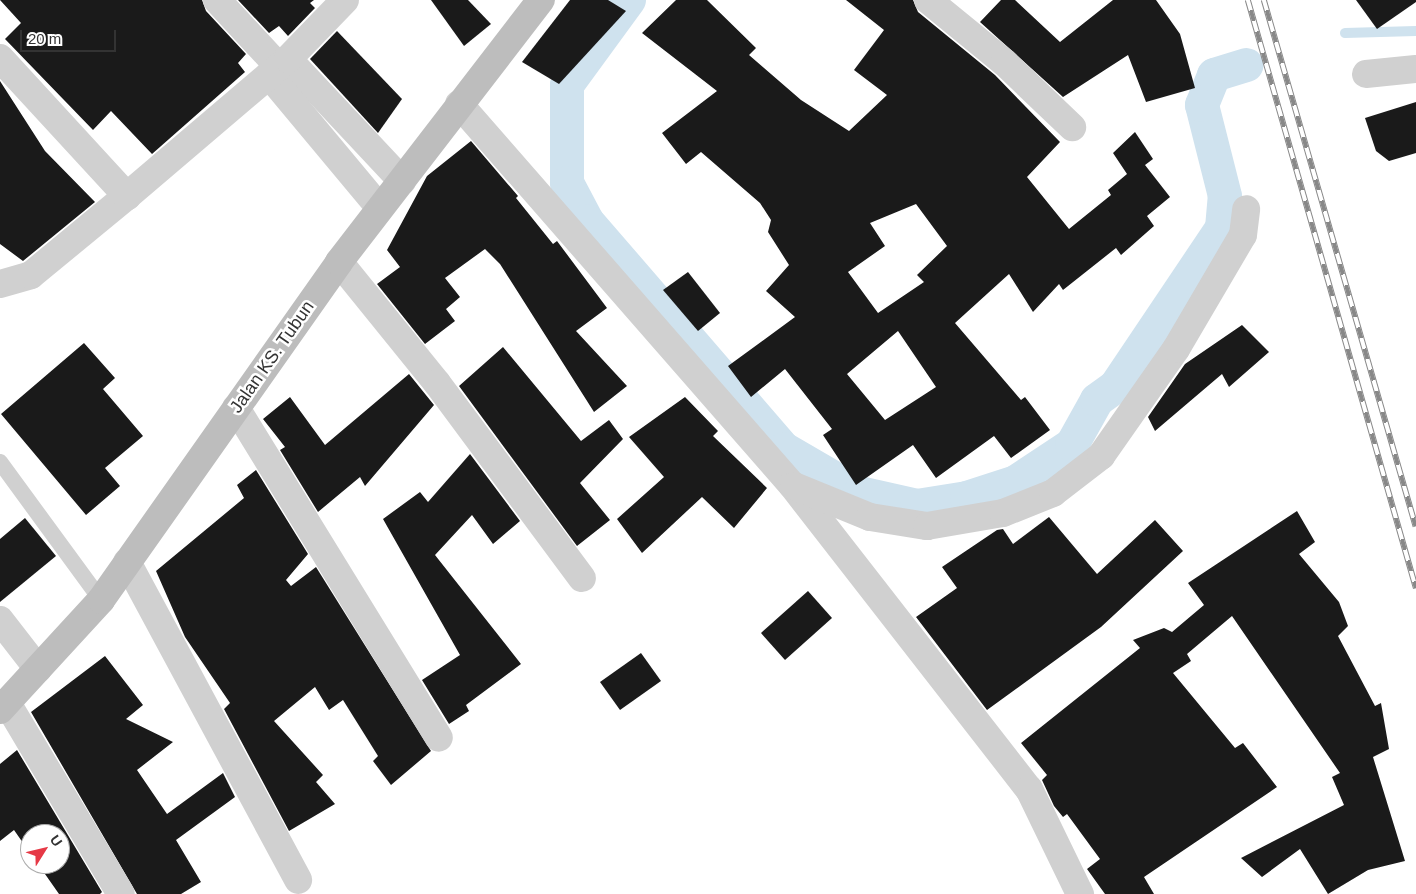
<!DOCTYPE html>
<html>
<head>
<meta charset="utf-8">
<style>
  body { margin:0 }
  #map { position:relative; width:1416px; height:894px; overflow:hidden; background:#fff; font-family:Helvetica,sans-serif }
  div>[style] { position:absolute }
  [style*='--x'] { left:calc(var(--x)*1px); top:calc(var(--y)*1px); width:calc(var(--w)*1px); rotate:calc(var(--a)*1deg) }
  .stream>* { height:10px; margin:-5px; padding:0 5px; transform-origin:5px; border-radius:5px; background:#cfe2ee }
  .canal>* { height:34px; margin:-17px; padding:0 17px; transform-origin:17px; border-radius:17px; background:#cfe2ee }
  .building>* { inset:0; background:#1a1a1a }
  .lane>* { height:16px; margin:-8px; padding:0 8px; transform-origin:8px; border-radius:8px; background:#d0d0d0 }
  .street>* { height:28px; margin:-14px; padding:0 14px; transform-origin:14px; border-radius:14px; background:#d0d0d0 }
  .secondary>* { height:28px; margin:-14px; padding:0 14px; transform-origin:14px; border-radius:14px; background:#bdbdbd }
  .rail>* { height:5.5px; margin-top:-2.75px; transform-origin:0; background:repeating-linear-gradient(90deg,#fff 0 11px,#888 0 22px); box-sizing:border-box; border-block:1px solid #888 }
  span { translate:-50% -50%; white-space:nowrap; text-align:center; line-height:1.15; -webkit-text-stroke:5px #fff; paint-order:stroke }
  .street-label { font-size:18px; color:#333 }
  .north { position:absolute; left:20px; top:824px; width:50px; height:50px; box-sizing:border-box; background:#fff; border:1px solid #adadad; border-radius:50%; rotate:54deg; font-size:14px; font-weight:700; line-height:20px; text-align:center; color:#333 }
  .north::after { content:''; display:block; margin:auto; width:18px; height:22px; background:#e63946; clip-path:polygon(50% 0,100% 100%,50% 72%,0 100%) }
  .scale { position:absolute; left:20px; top:30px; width:96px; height:22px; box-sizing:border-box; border:2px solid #333; border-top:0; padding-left:6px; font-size:15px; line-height:18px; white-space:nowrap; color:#333; -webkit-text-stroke:4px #fff; paint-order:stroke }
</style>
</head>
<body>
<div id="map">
  <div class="stream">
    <i style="--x:1345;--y:33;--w:71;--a:-1.6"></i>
  </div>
  <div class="canal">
    <i style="--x:629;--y:0;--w:105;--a:126.1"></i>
    <i style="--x:567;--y:85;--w:98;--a:90"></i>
    <i style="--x:567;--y:183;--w:43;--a:62.2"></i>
    <i style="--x:587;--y:221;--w:301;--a:49.2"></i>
    <i style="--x:784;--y:449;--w:88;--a:30.1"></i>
    <i style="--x:860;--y:493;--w:58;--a:12.8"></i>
    <i style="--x:917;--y:506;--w:51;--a:-9.1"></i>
    <i style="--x:967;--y:498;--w:52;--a:-18.1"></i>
    <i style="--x:1016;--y:482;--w:67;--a:-33.5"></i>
    <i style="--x:1072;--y:445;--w:51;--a:-60.9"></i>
    <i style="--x:1097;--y:400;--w:24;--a:-36"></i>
    <i style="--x:1116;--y:386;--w:190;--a:-56.1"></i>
    <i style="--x:1222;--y:228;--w:32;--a:-85"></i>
    <i style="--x:1225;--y:196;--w:94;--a:-104.2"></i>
    <i style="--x:1202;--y:105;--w:32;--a:-68"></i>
    <i style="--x:1214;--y:75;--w:34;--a:-17"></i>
  </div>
  <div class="building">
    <i style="clip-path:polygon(0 0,202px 0,206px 11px,246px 54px,238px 63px,245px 72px,152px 154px,111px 111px,93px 130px,5px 39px,21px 23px)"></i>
    <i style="clip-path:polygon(238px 0,314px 0,310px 3px,315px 8px,288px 36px,279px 26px,269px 33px)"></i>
    <i style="clip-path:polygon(431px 0,468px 0,491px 24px,464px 46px)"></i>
    <i style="clip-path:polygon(570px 0,608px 0,626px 11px,559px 84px,522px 62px)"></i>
    <i style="clip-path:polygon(evenodd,676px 0,707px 0,756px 48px,749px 55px,801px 100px,849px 131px,887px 95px,854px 70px,884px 30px,846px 0,913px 0,918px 12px,995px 75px,1060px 142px,1027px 177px,1069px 229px,1111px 195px,1108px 190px,1127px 174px,1113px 153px,1135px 132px,1153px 159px,1145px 165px,1170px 197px,1147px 216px,1154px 226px,1121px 255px,1116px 248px,1063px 290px,1059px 284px,1033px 312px,1009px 274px,955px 323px,1021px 400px,1025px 397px,1050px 430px,1011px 458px,994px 436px,936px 478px,913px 445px,856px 485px,823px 435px,832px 429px,785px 369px,751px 397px,728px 366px,795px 317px,766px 291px,789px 265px,768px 232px,771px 220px,760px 203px,701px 152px,686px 164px,662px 133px,717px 91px,642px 33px,676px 0,916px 204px,947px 246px,917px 275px,924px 282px,878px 313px,848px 272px,885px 246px,870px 223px,916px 204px,676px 0,898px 331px,936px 387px,885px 420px,847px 374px,898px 331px)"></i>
    <i style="clip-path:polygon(1001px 0,1015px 0,1060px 42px,1113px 0,1156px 0,1180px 34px,1195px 88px,1146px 102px,1128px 55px,1063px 97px,980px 22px)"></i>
    <i style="clip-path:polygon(1356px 0,1416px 0,1416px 2px,1377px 29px)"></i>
    <i style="clip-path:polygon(337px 31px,402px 99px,378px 133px,310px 59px)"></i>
    <i style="clip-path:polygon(0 81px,45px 151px,95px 202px,23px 261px,0 244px)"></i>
    <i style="clip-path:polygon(1416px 102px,1416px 153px,1389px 161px,1376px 151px,1365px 118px)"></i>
    <i style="clip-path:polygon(471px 141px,518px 196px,516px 198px,553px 244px,557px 241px,607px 308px,576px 331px,627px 386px,594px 412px,500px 264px,485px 249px,445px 278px,460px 297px,446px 309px,455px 321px,425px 344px,377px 284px,400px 267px,387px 250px,427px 176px)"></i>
    <i style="clip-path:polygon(688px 272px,720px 313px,698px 331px,663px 290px)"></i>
    <i style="clip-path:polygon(1242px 325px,1269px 352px,1229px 387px,1222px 374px,1155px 431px,1148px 417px,1185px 364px)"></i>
    <i style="clip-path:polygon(84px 343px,115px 378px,103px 389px,143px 436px,105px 468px,120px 486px,86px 515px,1px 414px)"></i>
    <i style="clip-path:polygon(503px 347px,581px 441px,609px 420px,623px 439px,580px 483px,610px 520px,577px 546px,459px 386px)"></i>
    <i style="clip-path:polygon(409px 374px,434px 405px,365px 486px,360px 477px,318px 512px,280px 450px,285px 447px,263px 419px,290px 397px,325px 445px)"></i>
    <i style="clip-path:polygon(685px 397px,718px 431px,713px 436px,767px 488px,734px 528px,702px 497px,642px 553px,617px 519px,664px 477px,629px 437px)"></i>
    <i style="clip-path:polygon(470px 454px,520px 521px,493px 544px,472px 515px,435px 555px,521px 664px,466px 705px,469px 711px,449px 724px,422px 680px,460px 655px,383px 519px,420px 492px,428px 502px)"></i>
    <i style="clip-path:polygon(256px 470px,308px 554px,286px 580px,291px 586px,316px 567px,431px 751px,391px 785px,373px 761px,378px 756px,343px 700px,329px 710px,315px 687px,274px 721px,323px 775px,316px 782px,335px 804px,289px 831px,224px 709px,230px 703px,185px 637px,156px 571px,244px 498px,237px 485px)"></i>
    <i style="clip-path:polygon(1297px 511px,1315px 542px,1299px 554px,1339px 602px,1348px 626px,1338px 636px,1375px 706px,1381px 703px,1389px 749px,1373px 757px,1405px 861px,1368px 870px,1328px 894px,1300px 849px,1262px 877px,1241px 858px,1344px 805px,1332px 777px,1340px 773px,1232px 616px,1187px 654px,1191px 661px,1173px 673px,1235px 748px,1243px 743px,1277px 787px,1144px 877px,1154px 894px,1105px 894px,1087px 869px,1100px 859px,1067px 814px,1063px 817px,1054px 806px,1042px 780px,1047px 775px,1021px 743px,1140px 648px,1133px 640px,1164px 628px,1172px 632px,1204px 605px,1188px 583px)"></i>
    <i style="clip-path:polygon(1049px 517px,1097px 574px,1155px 520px,1183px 551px,1101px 627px,987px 710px,916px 617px,957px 588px,942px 567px,997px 530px,1003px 529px,1013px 544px)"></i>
    <i style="clip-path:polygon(25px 518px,56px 556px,0 602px,0 539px)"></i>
    <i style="clip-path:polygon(808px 591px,832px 618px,785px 660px,761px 633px)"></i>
    <i style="clip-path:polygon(641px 653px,661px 681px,620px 710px,600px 682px)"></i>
    <i style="clip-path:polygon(105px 656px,143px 705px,126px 719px,173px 742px,137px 770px,167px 814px,223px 773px,235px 797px,176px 840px,201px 882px,181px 894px,137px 894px,31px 712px)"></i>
    <i style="clip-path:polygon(17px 750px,102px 892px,100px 894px,59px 894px,38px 864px,60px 864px,60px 834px,30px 834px,30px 853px,14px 830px,0 841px,0 764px)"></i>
  </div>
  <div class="lane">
    <i style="--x:0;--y:462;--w:171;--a:53.8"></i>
  </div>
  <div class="street">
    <i style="--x:217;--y:0;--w:91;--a:47.2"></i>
    <i style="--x:928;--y:0;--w:99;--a:39.3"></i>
    <i style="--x:1005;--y:63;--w:93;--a:43.7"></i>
    <i style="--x:0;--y:58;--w:188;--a:47.4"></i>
    <i style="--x:288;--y:59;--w:167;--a:46.9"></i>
    <i style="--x:1366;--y:74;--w:50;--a:-5.7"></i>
    <i style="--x:269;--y:75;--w:173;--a:50.2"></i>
    <i style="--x:459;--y:104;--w:506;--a:48.85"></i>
    <i style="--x:792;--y:485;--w:385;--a:52.1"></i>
    <i style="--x:1029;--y:789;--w:117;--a:64.1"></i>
    <i style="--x:339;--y:262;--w:156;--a:51"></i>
    <i style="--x:437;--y:383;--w:243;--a:53.4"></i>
    <i style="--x:0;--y:284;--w:32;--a:-16"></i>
    <i style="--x:31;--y:275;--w:124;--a:-39.5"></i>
    <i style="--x:127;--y:196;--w:211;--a:-40.4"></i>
    <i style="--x:288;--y:59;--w:82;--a:-46"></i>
    <i style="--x:236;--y:408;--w:387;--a:58.4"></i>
    <i style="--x:794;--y:486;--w:82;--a:22.2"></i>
    <i style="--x:870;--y:517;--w:58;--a:9"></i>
    <i style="--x:927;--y:526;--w:77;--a:-9.7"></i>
    <i style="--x:1003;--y:513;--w:54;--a:-21.8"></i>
    <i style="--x:1053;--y:493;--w:61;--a:-37.6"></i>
    <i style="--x:1101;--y:456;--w:131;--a:-55"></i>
    <i style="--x:1176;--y:349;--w:132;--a:-59.6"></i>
    <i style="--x:1243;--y:235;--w:26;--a:-83"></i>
    <i style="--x:127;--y:562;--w:361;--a:61.7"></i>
    <i style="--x:0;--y:620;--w:62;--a:52.2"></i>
    <i style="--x:7;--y:703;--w:222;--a:59.2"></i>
  </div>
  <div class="secondary">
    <i style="--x:0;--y:710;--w:149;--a:-47.4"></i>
    <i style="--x:101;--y:600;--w:413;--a:-54.8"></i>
    <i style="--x:339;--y:262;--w:331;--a:-52.4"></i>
  </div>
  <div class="rail">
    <i style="--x:1248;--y:0;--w:612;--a:74.05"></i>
    <i style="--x:1264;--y:0;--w:548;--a:73.91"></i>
  </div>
  <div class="street-label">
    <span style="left:272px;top:357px;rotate:-55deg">Jalan KS. Tubun</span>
  </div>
  <div class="north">U</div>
  <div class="scale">20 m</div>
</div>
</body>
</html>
